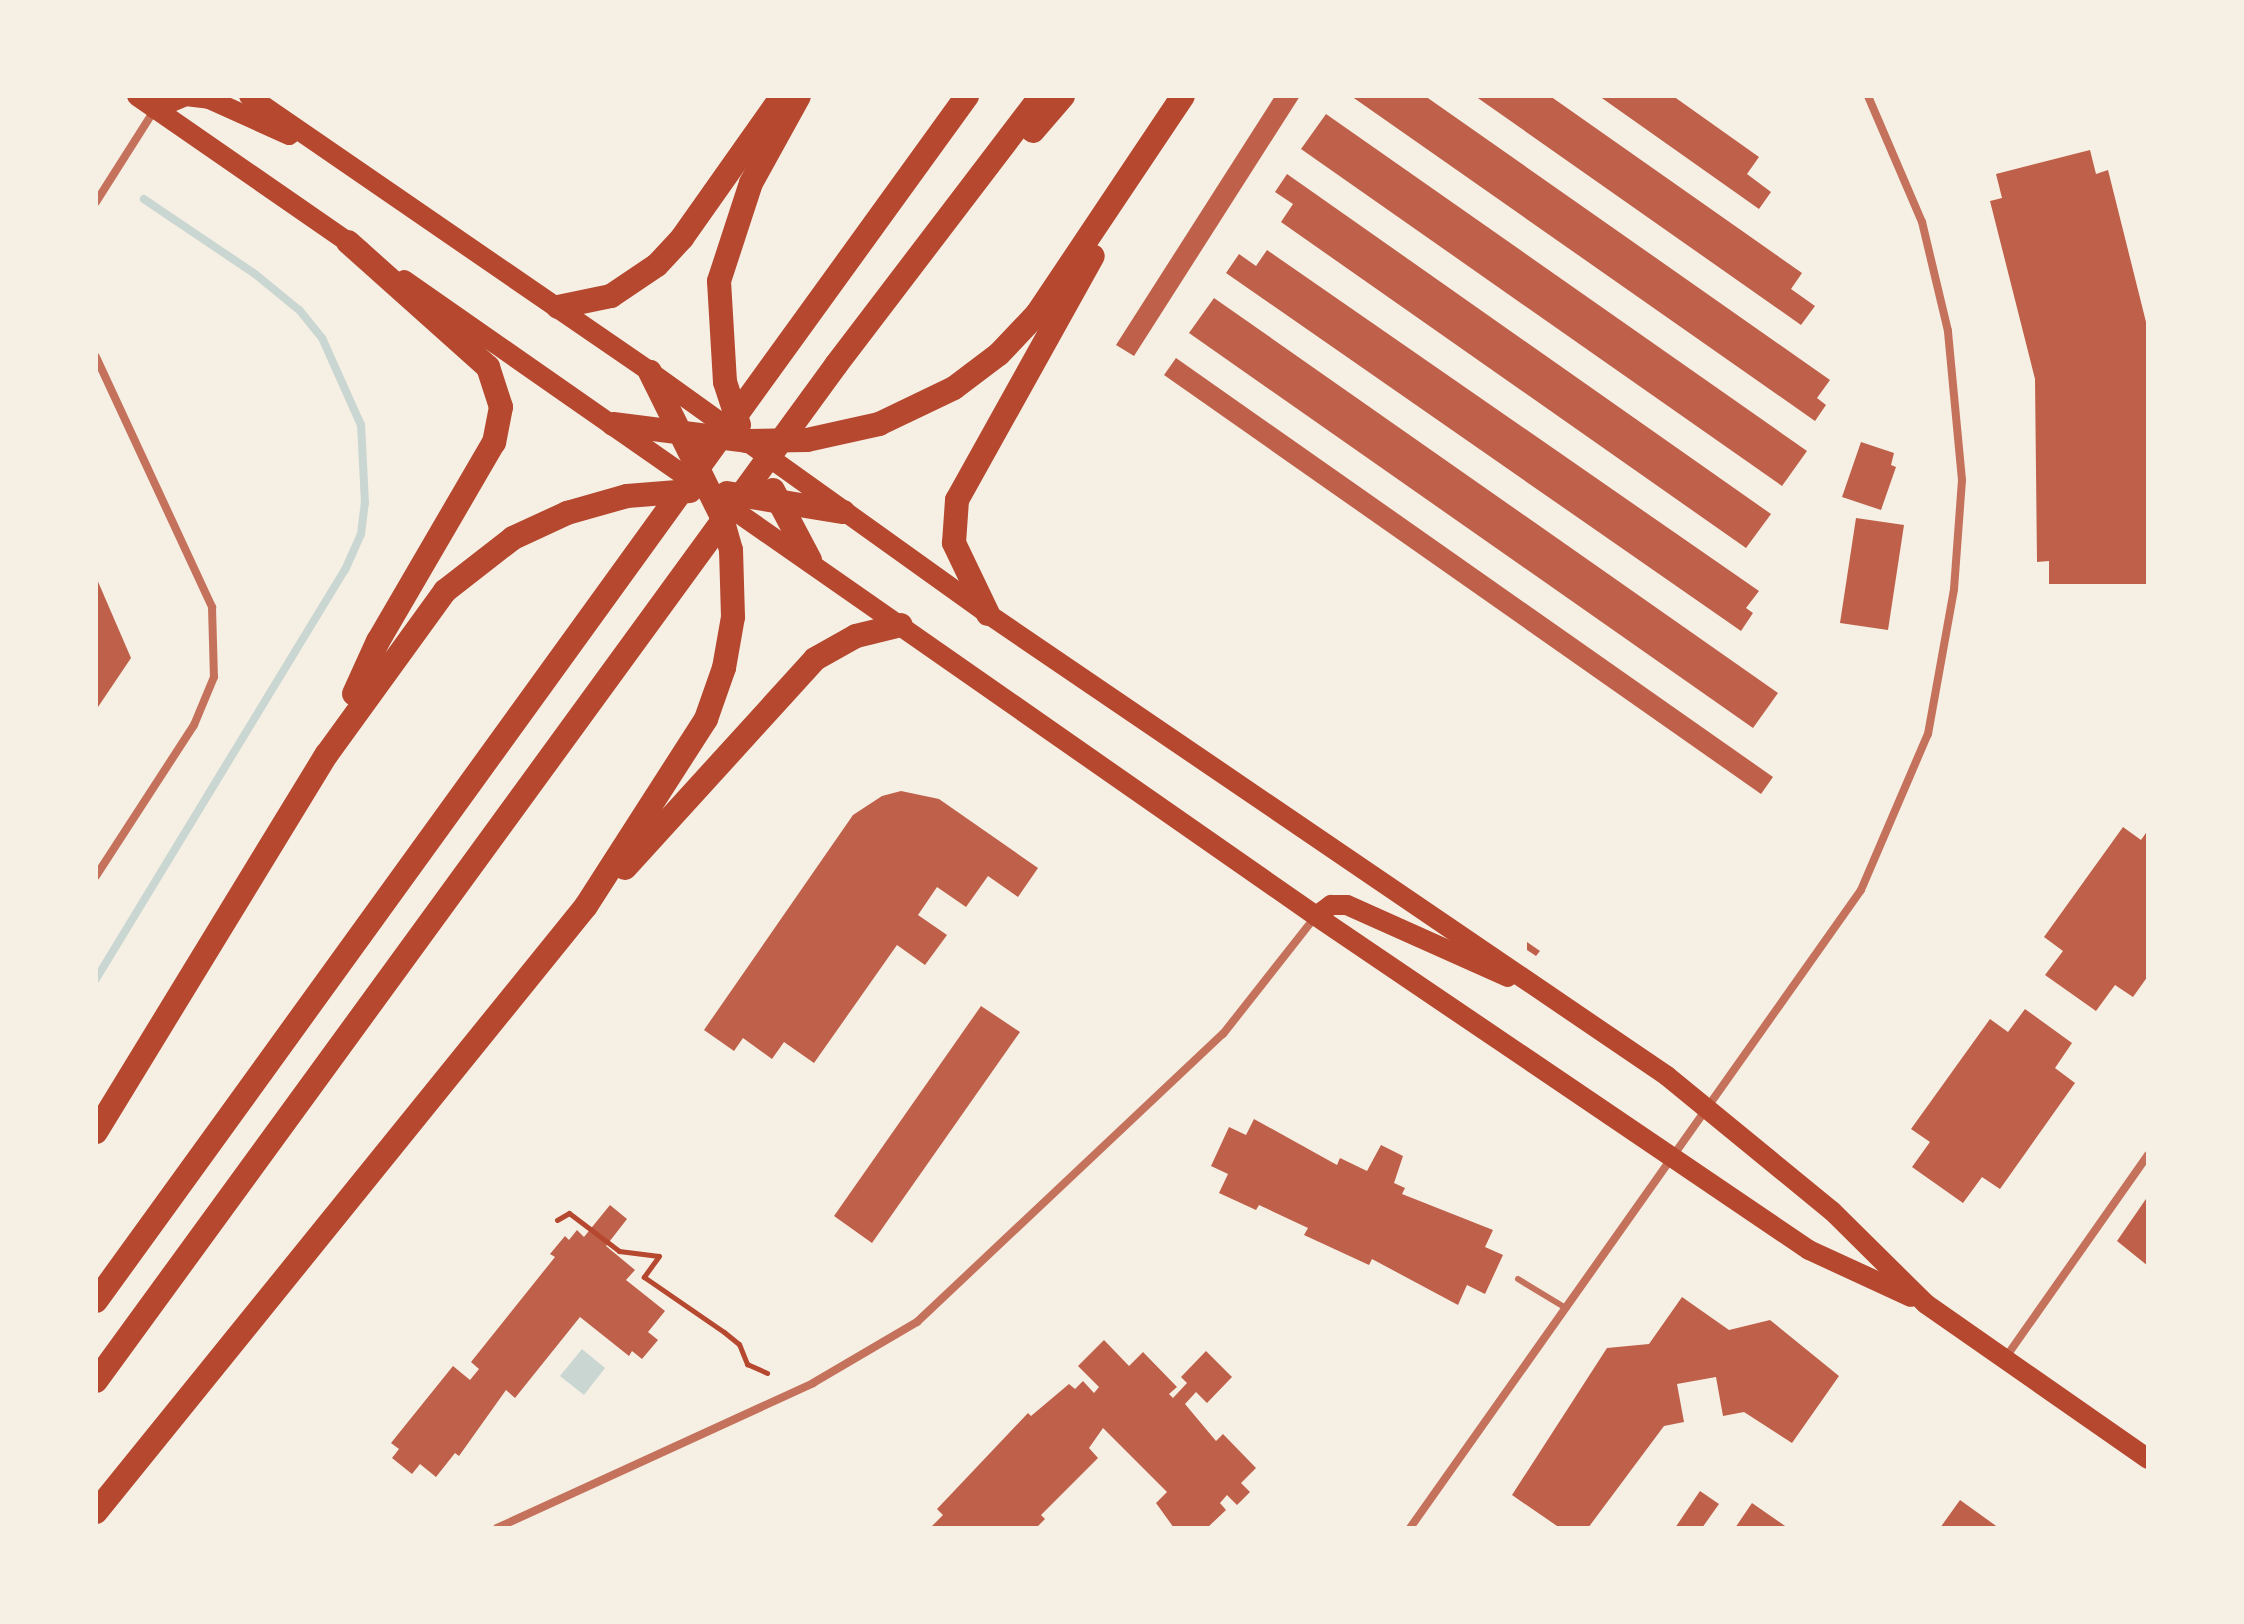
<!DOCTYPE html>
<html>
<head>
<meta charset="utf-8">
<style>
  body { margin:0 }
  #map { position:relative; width:2244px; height:1624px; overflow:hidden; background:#f6efe4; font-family:"Varela Round",sans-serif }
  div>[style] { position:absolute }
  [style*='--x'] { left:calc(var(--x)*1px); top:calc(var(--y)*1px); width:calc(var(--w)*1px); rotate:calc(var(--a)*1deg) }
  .water>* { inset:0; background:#c9d6d2 }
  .stream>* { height:8px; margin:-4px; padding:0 4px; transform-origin:4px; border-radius:4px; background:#c9d6d2 }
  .building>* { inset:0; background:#bf614a }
  .path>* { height:5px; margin:-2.5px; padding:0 2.5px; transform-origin:2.5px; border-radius:2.5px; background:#b5482f }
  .service>* { height:6px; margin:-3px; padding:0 3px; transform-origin:3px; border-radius:3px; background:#c5725c }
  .minor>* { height:8px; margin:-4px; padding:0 4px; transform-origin:4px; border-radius:4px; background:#c5725c }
  .primary>* { height:20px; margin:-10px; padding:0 10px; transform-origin:10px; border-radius:10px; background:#b5482f }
  .motorway>* { height:24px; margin:-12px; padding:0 12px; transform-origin:12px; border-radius:12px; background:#b5482f }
  span { translate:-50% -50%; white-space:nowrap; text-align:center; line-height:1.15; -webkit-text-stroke:8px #f6efe4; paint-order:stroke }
  .frame { position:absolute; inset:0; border:98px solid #f6efe4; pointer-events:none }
</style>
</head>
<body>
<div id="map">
  <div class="water">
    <i style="clip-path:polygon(582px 1349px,605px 1368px,584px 1395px,560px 1376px)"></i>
  </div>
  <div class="stream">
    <i style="--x:96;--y:979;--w:479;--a:-58.7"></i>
    <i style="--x:345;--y:570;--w:39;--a:-66"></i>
    <i style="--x:361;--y:534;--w:31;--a:-83"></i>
    <i style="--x:365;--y:503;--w:78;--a:-92.9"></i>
    <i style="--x:361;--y:425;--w:95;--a:-114.1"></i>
    <i style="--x:322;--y:338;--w:36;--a:-129"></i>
    <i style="--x:299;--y:310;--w:57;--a:-140.7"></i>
    <i style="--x:255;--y:274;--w:134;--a:-146"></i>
  </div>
  <div class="building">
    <i style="clip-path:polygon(1275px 96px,1300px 96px,1134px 356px,1116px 345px)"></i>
    <i style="clip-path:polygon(1351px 96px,1425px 96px,1830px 380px,1817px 398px,1826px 405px,1815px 421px)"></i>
    <i style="clip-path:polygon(1475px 96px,1550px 96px,1802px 273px,1791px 289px,1815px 306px,1801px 325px)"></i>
    <i style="clip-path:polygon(1599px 96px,1673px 96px,1759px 157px,1747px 174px,1771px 192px,1759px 209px)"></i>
    <i style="clip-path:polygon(1326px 114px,1807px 451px,1782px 486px,1301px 149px)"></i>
    <i style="clip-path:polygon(2090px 150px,2096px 174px,2108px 170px,2148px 330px,2146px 584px,2049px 584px,2049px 561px,2037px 562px,2035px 379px,1990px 201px,2002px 198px,1996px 174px)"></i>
    <i style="clip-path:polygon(1287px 174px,1771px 514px,1746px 548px,1281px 222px,1293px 204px,1275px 192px)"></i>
    <i style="clip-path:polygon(1267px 250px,1759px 591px,1746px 608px,1753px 613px,1741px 631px,1226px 273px,1239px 254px,1256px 266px)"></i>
    <i style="clip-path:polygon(1214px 298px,1778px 693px,1753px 728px,1189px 333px)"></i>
    <i style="clip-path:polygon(1176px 358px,1773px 777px,1761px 794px,1164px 375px)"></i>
    <i style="clip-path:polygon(1861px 442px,1894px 453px,1891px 465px,1896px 467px,1881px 510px,1842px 497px)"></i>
    <i style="clip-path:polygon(1856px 518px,1904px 525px,1888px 630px,1840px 623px)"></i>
    <i style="clip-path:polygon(96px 577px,131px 658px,96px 710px)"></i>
    <i style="clip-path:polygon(901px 791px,939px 799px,1038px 868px,1018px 897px,988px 876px,966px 907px,937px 887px,918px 915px,947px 935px,925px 965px,897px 945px,814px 1063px,784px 1042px,772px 1059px,743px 1038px,734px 1051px,704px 1030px,853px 815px,882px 796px)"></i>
    <i style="clip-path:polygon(2123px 827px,2141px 840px,2148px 830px,2148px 976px,2133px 997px,2115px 985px,2096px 1011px,2045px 975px,2063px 951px,2044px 937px)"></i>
    <i style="clip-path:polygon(1527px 942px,1540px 951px,1536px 956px,1527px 950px)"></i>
    <i style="clip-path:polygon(981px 1006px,1020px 1032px,872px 1243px,834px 1216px)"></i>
    <i style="clip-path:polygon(2025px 1009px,2072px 1043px,2055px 1068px,2075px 1083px,2000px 1189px,1982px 1177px,1963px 1203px,1912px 1167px,1930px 1142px,1911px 1129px,1990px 1019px,2008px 1032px)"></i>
    <i style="clip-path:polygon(1254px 1119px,1337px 1165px,1340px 1158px,1367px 1171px,1381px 1145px,1403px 1156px,1394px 1183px,1405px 1188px,1402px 1194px,1493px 1230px,1485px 1247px,1503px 1255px,1485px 1294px,1467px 1285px,1458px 1305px,1372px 1259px,1369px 1265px,1304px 1235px,1308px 1228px,1259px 1205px,1256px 1210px,1219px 1193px,1228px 1174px,1211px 1166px,1229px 1127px,1246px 1135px)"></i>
    <i style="clip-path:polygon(2148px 1196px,2148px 1266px,2117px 1241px)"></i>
    <i style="clip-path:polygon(610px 1205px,627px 1219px,606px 1246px,635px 1270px,626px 1280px,665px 1311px,648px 1332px,658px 1340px,642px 1359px,632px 1351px,629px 1356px,580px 1317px,515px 1398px,506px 1390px,459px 1456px,455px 1453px,436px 1477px,420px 1464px,412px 1474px,392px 1458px,399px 1449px,391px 1443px,453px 1366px,470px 1380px,479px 1369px,471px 1362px,555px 1257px,550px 1254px,565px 1236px,569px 1240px,577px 1230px,584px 1237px)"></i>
    <i style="clip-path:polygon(1682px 1297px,1729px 1330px,1770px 1320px,1839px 1376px,1792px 1443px,1744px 1412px,1723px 1416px,1716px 1377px,1677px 1384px,1684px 1422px,1664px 1426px,1588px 1528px,1560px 1528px,1512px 1495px,1607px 1348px,1649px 1344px)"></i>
    <i style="clip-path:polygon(1104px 1340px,1129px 1366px,1143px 1352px,1177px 1387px,1169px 1394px,1173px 1398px,1187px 1383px,1181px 1377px,1206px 1351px,1232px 1377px,1207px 1403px,1196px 1392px,1185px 1404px,1216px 1441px,1223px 1434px,1256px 1468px,1241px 1483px,1250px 1492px,1237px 1505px,1227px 1495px,1220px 1503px,1226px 1510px,1207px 1528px,1174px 1528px,1156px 1503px,1167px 1492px,1103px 1428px,1089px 1448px,1098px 1458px,1041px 1515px,1045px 1519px,1036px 1528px,930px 1528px,943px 1515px,937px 1509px,1028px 1413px,1031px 1416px,1069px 1384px,1075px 1389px,1083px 1381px,1094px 1393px,1099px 1387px,1078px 1366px)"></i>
    <i style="clip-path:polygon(1700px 1491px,1719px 1504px,1702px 1528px,1675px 1528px)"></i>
    <i style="clip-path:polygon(1960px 1500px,1999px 1528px,1940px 1528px)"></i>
    <i style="clip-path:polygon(1752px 1503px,1788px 1528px,1735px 1528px)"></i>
  </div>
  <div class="path">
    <i style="--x:557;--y:1220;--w:14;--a:-30"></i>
    <i style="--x:569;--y:1213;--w:63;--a:37.2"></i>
    <i style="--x:619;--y:1251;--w:40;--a:7.1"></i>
    <i style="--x:659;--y:1256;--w:26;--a:126"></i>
    <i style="--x:644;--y:1277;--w:97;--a:34.5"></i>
    <i style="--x:724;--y:1332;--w:19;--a:39"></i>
    <i style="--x:739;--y:1344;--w:22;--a:68"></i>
    <i style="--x:747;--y:1364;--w:22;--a:24"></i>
  </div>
  <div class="service">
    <i style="--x:1518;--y:1279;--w:54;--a:31.3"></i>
  </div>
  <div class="minor">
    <i style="--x:96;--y:202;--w:110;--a:-57.6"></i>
    <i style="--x:96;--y:357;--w:276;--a:65.1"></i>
    <i style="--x:212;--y:607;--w:70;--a:88.4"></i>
    <i style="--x:214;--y:677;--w:52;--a:112.6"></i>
    <i style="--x:194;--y:725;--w:180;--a:123"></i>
    <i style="--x:2006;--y:1357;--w:247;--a:-54.9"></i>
    <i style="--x:497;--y:1528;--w:348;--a:-24.6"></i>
    <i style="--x:813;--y:1383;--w:121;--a:-30.4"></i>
    <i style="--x:917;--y:1322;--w:420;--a:-43.3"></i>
    <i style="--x:1223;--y:1034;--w:150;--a:-51.8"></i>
    <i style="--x:1410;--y:1528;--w:781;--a:-54.74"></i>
    <i style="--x:1861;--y:890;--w:170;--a:-66.8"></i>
    <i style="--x:1928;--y:734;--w:147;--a:-79.8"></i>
    <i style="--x:1954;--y:589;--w:109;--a:-85.8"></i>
    <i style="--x:1962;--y:480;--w:150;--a:-95.4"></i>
    <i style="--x:1948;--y:331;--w:112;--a:-103.4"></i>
    <i style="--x:1922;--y:222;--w:137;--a:-113.2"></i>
  </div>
  <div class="primary">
    <i style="--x:137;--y:96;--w:272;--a:34.7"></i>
    <i style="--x:249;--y:96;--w:487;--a:34.5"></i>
    <i style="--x:650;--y:372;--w:416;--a:35.6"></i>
    <i style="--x:988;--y:614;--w:821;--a:34.23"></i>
    <i style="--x:1667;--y:1076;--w:213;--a:39.3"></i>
    <i style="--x:1832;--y:1211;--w:132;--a:44.7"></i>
    <i style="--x:1926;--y:1304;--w:271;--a:34.9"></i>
    <i style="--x:155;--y:109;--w:34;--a:-23"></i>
    <i style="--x:186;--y:96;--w:23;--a:7"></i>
    <i style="--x:209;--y:99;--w:88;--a:24.2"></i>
    <i style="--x:404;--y:280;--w:1112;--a:34.89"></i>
    <i style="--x:1316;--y:916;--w:595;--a:34.12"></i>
    <i style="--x:1809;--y:1250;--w:112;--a:24.7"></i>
    <i style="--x:1316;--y:916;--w:19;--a:-36"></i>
    <i style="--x:1331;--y:905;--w:16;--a:0"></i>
    <i style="--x:1347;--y:905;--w:176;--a:24.1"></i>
  </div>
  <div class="motorway">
    <i style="--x:1033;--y:131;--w:46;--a:-49.4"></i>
    <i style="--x:348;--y:242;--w:188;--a:41.8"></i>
    <i style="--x:488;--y:367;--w:42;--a:72"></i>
    <i style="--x:501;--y:407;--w:36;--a:101"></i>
    <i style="--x:494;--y:442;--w:230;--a:120.2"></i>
    <i style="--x:378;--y:641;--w:58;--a:114.4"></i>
    <i style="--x:558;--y:307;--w:54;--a:-11.7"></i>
    <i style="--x:611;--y:296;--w:55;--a:-34"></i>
    <i style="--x:657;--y:265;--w:37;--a:-47"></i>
    <i style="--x:682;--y:238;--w:174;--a:-54.8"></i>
    <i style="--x:613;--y:424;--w:135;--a:7.2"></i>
    <i style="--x:747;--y:441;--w:60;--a:-1"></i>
    <i style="--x:807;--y:440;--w:74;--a:-12.5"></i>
    <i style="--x:879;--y:424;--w:83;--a:-25.6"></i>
    <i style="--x:954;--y:388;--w:56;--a:-37.1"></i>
    <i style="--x:999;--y:354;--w:55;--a:-46.5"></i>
    <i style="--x:1037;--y:314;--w:262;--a:-56.2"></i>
    <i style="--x:739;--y:425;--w:45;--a:-108"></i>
    <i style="--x:725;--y:382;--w:101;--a:-93.4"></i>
    <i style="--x:719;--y:281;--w:103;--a:-71.9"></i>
    <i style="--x:751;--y:183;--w:99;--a:-61.1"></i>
    <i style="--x:773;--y:490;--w:79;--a:62.1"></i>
    <i style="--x:727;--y:493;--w:118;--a:9.3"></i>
    <i style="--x:988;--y:614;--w:79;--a:-115.6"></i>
    <i style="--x:954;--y:543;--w:43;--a:-86"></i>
    <i style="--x:957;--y:500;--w:279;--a:-60.9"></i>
    <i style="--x:625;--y:868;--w:282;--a:-47.7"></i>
    <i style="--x:815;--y:659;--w:47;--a:-29.3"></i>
    <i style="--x:856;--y:636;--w:46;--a:-13.7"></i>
    <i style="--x:96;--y:1132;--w:443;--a:-58.6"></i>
    <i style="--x:327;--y:754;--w:201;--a:-54.1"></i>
    <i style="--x:445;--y:591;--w:86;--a:-37.9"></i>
    <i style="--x:513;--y:538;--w:60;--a:-24.8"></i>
    <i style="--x:567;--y:513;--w:62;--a:-15.8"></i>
    <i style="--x:627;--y:496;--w:63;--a:-4.5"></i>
    <i style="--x:96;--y:1301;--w:1487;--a:-54.14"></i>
    <i style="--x:96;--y:1381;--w:1257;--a:-53.93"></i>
    <i style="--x:836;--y:365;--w:338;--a:-52.7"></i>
    <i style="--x:96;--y:1512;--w:779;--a:-51.04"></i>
    <i style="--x:586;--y:906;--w:222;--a:-57.3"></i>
    <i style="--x:706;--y:719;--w:54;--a:-70.6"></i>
    <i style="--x:724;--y:668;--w:52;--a:-80"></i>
    <i style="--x:733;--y:617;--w:67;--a:-91.7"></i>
    <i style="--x:731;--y:550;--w:36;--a:-106"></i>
    <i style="--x:721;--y:515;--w:160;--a:-116.4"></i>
  </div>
  <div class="frame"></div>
</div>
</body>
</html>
